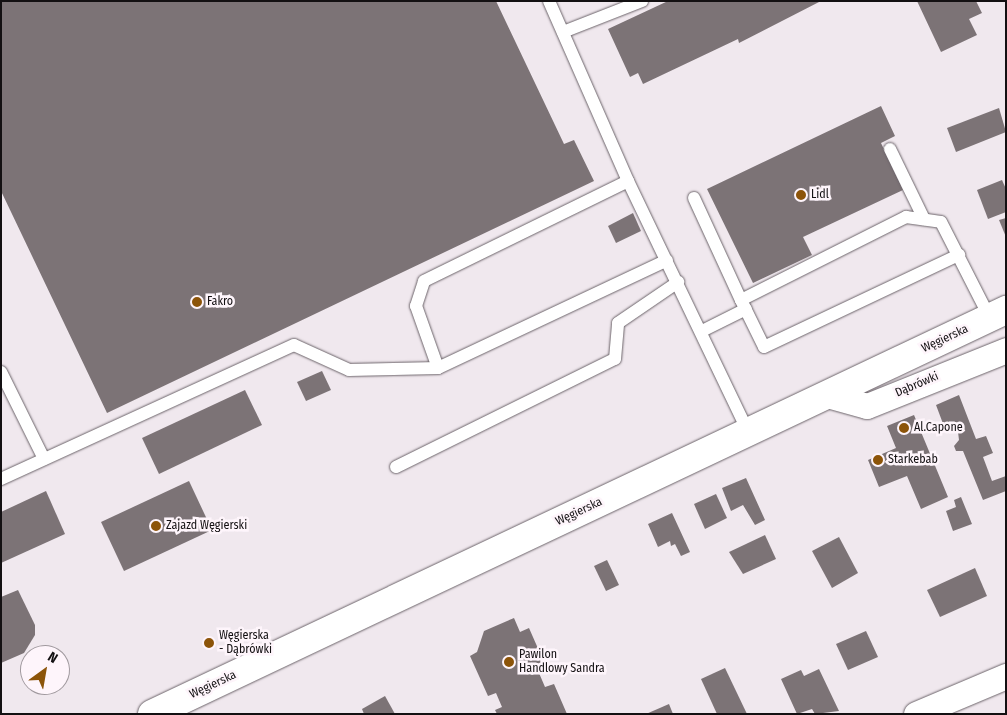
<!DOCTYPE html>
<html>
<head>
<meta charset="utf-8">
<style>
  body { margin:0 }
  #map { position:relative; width:1007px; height:715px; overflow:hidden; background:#f0e8ee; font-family:"Fira Sans Condensed",sans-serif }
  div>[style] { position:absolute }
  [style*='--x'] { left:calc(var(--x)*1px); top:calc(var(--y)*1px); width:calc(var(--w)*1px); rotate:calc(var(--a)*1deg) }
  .building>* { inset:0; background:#7c7376 }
  .roads { filter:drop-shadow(0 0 1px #6c646a) drop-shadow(0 0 1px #6c646a) }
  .lane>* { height:12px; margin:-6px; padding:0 6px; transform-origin:6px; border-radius:6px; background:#fff }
  .street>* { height:25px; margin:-12.5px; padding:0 12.5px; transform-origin:12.5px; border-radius:12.5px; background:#fff }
  .secondary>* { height:28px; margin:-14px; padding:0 14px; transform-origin:14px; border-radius:14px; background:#fff }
  .dots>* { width:14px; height:14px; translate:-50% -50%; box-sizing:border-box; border:2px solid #fef5fb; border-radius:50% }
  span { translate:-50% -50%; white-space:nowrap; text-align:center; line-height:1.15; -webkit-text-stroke:5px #fef5fb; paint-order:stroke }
  .poi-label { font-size:12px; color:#131012 }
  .left { translate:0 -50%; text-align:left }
  .street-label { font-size:12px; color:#131012 }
  .frame { position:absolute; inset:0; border:2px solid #131012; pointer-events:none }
  .north { position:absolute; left:20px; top:645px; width:50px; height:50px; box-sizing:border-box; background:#fef5fb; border:1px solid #a0999e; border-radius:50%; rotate:32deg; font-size:14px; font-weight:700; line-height:20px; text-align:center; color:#131012 }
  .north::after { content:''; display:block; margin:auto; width:18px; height:22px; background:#8c5409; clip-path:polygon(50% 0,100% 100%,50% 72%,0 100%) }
</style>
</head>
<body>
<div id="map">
  <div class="building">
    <i style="clip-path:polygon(1px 1px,496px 1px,564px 144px,574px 140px,594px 181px,107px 413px,1px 191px)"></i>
    <i style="clip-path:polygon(668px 1px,821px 1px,739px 43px,738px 39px,643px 84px,638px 73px,630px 77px,608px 29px)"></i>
    <i style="clip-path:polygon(917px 1px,976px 1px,982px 13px,969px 19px,977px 35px,941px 52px)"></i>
    <i style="clip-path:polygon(881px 106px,895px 136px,881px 143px,903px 190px,803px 237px,812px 255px,753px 283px,707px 189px)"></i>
    <i style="clip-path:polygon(999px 108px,1006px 132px,956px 152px,947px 128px)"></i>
    <i style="clip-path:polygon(1002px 180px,1006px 189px,1006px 212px,988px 219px,977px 190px)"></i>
    <i style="clip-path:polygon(633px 213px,641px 231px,616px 243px,608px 226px)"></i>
    <i style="clip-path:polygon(1006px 218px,1006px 237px,999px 220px)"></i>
    <i style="clip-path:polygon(322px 371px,331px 390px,306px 401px,297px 382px)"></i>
    <i style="clip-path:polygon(245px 390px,262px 425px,159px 474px,142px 438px)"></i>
    <i style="clip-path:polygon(959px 395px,976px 439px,986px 436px,993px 453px,983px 457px,992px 481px,1006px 476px,1006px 491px,983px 500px,963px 451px,956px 451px,954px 446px,959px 440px,957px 424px,945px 429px,936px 405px)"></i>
    <i style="clip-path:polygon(914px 415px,948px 497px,921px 509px,907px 476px,879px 487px,868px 460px,896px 448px,887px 426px)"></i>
    <i style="clip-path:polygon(746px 478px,765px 520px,755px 525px,743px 505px,731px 511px,722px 488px)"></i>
    <i style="clip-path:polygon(189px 481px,212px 530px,124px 571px,101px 522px)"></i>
    <i style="clip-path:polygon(46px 491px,65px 534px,1px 563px,1px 512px)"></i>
    <i style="clip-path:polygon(716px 494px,727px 518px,705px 529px,694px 504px)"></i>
    <i style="clip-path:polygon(961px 497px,972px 524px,953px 531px,946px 511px,956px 507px,954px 500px)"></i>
    <i style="clip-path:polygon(672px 513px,690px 552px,681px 556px,675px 544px,671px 546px,670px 541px,658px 547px,648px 524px)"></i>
    <i style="clip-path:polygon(765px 535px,776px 559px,743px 574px,729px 552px)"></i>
    <i style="clip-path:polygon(839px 537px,858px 573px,832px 588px,812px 551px)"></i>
    <i style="clip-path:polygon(607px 560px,619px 585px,606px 591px,594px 566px)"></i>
    <i style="clip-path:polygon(975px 568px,987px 596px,940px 617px,927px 590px)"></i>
    <i style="clip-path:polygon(18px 590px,35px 625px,35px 635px,24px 653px,1px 663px,1px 597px)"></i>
    <i style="clip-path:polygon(514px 618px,520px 632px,529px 628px,547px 669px,539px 673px,545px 687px,554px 684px,567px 714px,497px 714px,495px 710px,502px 707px,496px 693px,488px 696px,470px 656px,477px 652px,484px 631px)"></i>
    <i style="clip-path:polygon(866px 631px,878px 657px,848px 670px,836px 644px)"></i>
    <i style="clip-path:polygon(725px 668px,747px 714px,717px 714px,701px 679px)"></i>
    <i style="clip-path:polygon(819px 669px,839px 711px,815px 714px,812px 709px,797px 714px,781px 679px,801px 670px,804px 676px)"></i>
    <i style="clip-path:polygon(385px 696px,395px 714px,364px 714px,362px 709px)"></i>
    <i style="clip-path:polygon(669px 704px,673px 714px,646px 714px)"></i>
  </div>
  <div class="roads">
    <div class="lane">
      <i style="--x:549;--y:1;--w:197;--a:66.3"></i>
      <i style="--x:628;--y:181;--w:277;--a:64.4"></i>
      <i style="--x:563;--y:32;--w:85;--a:-21.4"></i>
      <i style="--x:890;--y:149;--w:78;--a:64.1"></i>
      <i style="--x:694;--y:198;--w:112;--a:65.3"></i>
      <i style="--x:741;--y:300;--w:185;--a:-26.7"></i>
      <i style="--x:906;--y:217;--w:35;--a:8"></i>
      <i style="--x:941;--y:222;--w:108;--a:63"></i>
      <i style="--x:741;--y:300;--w:52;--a:63.9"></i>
      <i style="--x:764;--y:347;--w:216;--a:-25.3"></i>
      <i style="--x:702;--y:331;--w:49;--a:-26.6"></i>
      <i style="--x:438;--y:368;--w:253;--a:-25.2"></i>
      <i style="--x:1;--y:372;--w:97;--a:63.7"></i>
      <i style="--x:396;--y:467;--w:244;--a:-26.3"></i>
      <i style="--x:615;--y:359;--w:36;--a:-85"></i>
      <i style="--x:618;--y:323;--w:73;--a:-34.3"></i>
      <i style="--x:1;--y:479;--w:322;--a:-24.6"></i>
      <i style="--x:294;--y:345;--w:60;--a:24.4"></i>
      <i style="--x:349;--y:370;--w:89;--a:-1.3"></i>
      <i style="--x:438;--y:368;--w:66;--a:-109.5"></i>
      <i style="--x:416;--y:306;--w:26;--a:-72"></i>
      <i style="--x:424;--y:281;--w:227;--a:-26.1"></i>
    </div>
    <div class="street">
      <i style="--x:827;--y:395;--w:41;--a:15.4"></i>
      <i style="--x:867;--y:406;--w:150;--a:-21.9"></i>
      <i style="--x:916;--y:714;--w:98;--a:-22.9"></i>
    </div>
    <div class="secondary">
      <i style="--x:152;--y:714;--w:945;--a:-25.32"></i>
    </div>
  </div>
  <div class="dots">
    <i style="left:801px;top:195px;background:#8c5409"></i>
    <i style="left:197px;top:302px;background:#8c5409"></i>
    <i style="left:904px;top:428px;background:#8c5409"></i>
    <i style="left:878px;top:460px;background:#8c5409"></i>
    <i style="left:156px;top:526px;background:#8c5409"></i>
    <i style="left:209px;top:643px;background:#8c5409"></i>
    <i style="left:509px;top:662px;background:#8c5409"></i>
  </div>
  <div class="poi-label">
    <span class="left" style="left:811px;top:195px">Lidl</span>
    <span class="left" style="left:207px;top:302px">Fakro</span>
    <span class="left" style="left:914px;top:428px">Al.Capone</span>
    <span class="left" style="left:888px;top:460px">Starkebab</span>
    <span class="left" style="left:166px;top:526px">Zajazd Węgierski</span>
    <span class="left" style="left:219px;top:643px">Węgierska<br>- Dąbrówki</span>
    <span class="left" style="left:519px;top:662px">Pawilon<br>Handlowy Sandra</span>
  </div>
  <div class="street-label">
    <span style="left:945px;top:339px;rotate:-25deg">Węgierska</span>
    <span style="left:917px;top:385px;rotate:-23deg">Dąbrówki</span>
    <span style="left:579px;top:512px;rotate:-25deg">Węgierska</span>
    <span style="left:213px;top:685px;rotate:-25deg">Węgierska</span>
  </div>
  <div class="frame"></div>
  <div class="north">N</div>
</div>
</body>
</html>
